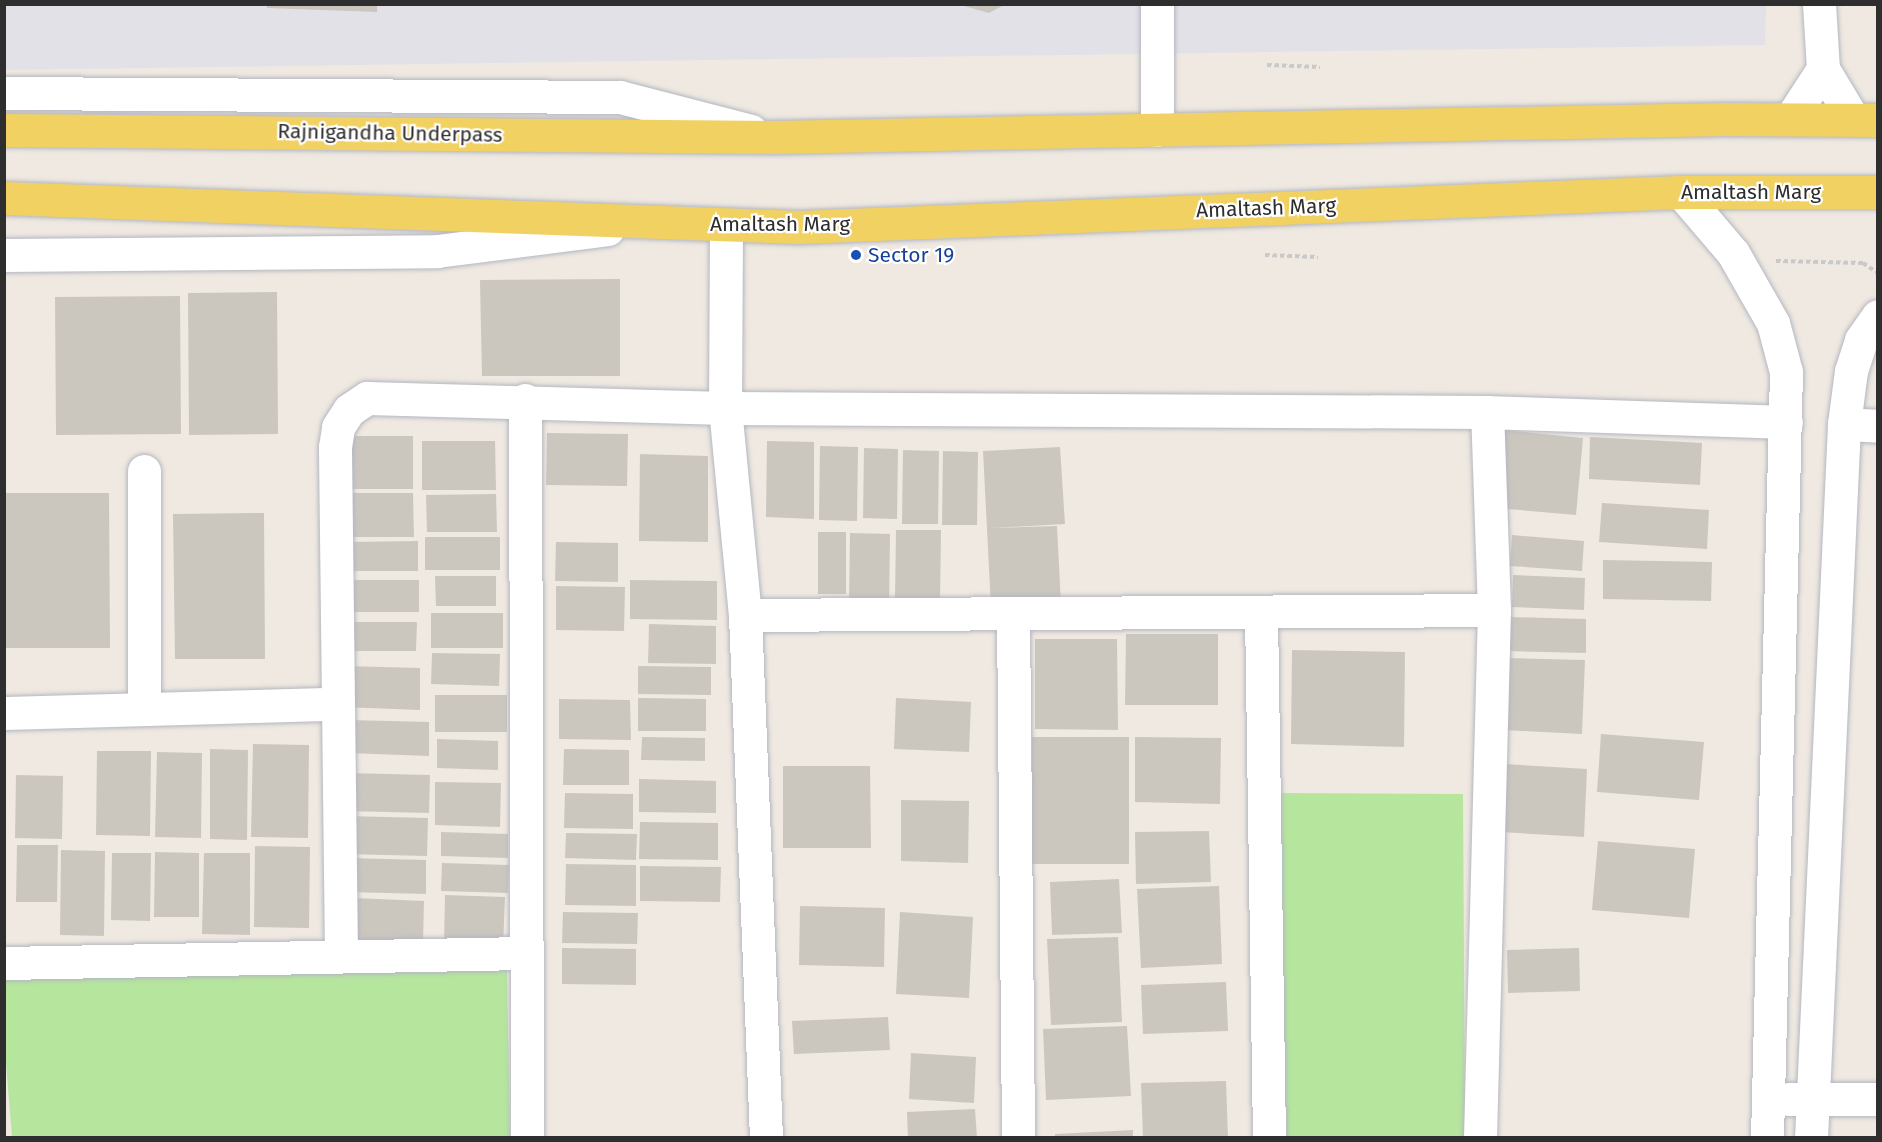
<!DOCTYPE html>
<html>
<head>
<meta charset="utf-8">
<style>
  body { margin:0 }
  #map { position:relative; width:1882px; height:1142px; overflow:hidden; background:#efe9e1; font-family:"Fira Sans",sans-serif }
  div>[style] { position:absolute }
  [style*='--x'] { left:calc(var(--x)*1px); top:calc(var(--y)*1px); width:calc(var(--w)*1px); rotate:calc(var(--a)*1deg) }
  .industrial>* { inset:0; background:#e3e1e8 }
  .green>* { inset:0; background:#b6e59e }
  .building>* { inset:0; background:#cbc7bf }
  .path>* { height:4px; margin-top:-2px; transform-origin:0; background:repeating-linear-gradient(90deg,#c9c9c9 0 4.5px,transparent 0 7.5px) }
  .roads { filter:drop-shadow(0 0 2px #b4b7c1) drop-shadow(0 0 2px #b4b7c1) }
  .minor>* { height:33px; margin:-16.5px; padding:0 16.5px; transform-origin:16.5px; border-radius:16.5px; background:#fff }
  .major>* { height:33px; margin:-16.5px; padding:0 16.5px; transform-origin:16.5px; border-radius:16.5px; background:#f2d163 }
  .dots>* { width:16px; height:16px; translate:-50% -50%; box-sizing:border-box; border:3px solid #fff; border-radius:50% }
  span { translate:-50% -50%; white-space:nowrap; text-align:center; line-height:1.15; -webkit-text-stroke:4.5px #fff; paint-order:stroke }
  .street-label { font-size:21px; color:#2e2e2e }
  .transit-label { font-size:21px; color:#164399 }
  .left { translate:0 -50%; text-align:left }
  .frame { position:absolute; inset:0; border:6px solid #2e2e2e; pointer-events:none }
</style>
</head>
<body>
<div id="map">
  <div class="industrial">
    <i style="clip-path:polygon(4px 5px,1766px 5px,1765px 45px,5px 70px)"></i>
  </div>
  <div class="green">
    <i style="clip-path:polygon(1281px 793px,1463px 794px,1465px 1137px,1282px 1137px)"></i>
    <i style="clip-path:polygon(507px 970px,510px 1137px,12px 1137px,5px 1051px,4px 979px)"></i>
  </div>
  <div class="building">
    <i style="clip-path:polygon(267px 4px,377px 4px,377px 12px,267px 8px)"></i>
    <i style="clip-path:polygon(957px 4px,1006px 4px,989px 13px)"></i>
    <i style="clip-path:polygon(620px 279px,620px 376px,482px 376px,480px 280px)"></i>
    <i style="clip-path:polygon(277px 292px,278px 434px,189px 435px,188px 293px)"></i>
    <i style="clip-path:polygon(180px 296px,181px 434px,56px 435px,55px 297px)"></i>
    <i style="clip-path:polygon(1505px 430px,1583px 438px,1576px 515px,1497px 508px)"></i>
    <i style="clip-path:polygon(547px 433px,628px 434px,627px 486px,546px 485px)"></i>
    <i style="clip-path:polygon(344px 436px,413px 436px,413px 489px,345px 489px)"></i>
    <i style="clip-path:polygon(1590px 437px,1702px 443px,1700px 485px,1589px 479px)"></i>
    <i style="clip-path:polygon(422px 441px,495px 441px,496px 490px,422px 490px)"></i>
    <i style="clip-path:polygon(767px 441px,814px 442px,814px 519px,766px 517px)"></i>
    <i style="clip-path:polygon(820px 446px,858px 447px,857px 521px,819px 520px)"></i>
    <i style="clip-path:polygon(1060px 447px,1065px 524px,991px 528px,1057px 526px,1061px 605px,991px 608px,983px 451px)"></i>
    <i style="clip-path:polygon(864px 448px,898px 449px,897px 519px,863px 518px)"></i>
    <i style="clip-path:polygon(903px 450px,939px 451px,938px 524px,902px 524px)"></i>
    <i style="clip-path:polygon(943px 451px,978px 452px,977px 525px,942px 525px)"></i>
    <i style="clip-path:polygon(640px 454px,708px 456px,708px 542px,639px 541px)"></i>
    <i style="clip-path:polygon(4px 493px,109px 493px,110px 648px,4px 648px)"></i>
    <i style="clip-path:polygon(345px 493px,413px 493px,414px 537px,345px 537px)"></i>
    <i style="clip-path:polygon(496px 494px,497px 532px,427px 532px,426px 495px)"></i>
    <i style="clip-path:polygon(1602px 503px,1709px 510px,1707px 549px,1599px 542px)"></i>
    <i style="clip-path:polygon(264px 513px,265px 659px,175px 659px,173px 514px)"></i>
    <i style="clip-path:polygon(896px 530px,941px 530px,940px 600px,895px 599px)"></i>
    <i style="clip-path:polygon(818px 532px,846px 532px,846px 594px,818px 594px)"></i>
    <i style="clip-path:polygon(850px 533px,890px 534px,889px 610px,849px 609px)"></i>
    <i style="clip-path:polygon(1512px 535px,1584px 541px,1582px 571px,1510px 566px)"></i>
    <i style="clip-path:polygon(425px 537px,500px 537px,500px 570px,425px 570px)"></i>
    <i style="clip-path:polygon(418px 541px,418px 571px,348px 571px,348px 542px)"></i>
    <i style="clip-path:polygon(556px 542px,618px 543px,618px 582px,555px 581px)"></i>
    <i style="clip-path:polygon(1603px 560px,1712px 562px,1711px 601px,1603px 599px)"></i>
    <i style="clip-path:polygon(1513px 575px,1585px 578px,1584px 610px,1512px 607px)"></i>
    <i style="clip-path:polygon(435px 576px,496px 576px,496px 606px,436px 606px)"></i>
    <i style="clip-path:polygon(348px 580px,419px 580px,419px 612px,348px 612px)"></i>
    <i style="clip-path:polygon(630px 580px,717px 581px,717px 620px,630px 619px)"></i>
    <i style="clip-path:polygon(556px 586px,625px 587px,624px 631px,556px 630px)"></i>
    <i style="clip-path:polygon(431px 613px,503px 613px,503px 648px,431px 648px)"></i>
    <i style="clip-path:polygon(1510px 617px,1586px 619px,1586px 653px,1508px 651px)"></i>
    <i style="clip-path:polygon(352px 622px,417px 622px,416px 651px,352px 651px)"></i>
    <i style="clip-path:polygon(649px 624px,716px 626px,716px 664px,648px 663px)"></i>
    <i style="clip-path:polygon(1126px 634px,1218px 634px,1218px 705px,1125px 705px)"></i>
    <i style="clip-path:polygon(1035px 639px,1117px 639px,1118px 730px,1035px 729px)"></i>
    <i style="clip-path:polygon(1292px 650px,1405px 652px,1404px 747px,1291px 744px)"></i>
    <i style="clip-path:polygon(432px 653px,500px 654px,499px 686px,431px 684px)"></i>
    <i style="clip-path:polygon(1507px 658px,1585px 660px,1582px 734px,1504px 730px)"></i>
    <i style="clip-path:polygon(343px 666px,420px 668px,420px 710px,342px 707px)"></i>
    <i style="clip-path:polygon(638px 666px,711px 667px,711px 695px,638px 694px)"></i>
    <i style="clip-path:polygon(435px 695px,507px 695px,507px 732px,435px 732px)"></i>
    <i style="clip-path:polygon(638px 698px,706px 699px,706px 731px,638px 731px)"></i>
    <i style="clip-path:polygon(896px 698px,971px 702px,969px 752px,894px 749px)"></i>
    <i style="clip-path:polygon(559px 699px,630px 700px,631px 740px,559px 739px)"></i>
    <i style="clip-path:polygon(348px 720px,429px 722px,429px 756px,347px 753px)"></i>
    <i style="clip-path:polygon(1601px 734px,1704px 742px,1699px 800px,1597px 792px)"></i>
    <i style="clip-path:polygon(642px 737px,705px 738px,705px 761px,641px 760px)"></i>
    <i style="clip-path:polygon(1032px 737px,1129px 737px,1129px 864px,1032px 864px)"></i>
    <i style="clip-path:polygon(1135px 737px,1221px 738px,1220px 804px,1135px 802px)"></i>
    <i style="clip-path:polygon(437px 739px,498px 741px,498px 770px,437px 768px)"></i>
    <i style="clip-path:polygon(253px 744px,309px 745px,308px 838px,251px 837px)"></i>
    <i style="clip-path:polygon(210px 749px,248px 750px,247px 840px,210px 839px)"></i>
    <i style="clip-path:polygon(564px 749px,629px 750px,629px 785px,563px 785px)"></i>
    <i style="clip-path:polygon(97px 751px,151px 751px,150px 836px,96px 835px)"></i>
    <i style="clip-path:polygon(157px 752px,202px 753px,201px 838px,155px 837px)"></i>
    <i style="clip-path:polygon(1505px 764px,1587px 769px,1584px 837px,1500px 832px)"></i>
    <i style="clip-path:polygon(783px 766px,870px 766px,871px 848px,783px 848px)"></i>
    <i style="clip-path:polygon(346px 773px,430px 775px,429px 813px,346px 811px)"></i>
    <i style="clip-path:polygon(16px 775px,63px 776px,62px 839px,15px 838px)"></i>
    <i style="clip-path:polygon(639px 779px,716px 781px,716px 813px,639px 812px)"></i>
    <i style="clip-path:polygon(435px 782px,501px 783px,500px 827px,435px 825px)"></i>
    <i style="clip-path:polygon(565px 793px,633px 794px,633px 829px,564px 828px)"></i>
    <i style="clip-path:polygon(901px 800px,969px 801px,968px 863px,901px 861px)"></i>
    <i style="clip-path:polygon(345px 816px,428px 818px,427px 856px,345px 854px)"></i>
    <i style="clip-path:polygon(640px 822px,718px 823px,718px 860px,639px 859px)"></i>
    <i style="clip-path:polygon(1209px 831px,1211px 882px,1136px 884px,1135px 832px)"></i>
    <i style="clip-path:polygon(441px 832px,508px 834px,508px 858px,441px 856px)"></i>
    <i style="clip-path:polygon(566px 833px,637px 834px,636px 860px,565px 858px)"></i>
    <i style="clip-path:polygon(1598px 841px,1695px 849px,1689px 918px,1592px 910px)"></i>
    <i style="clip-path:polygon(17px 845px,58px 845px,57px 902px,16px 902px)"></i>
    <i style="clip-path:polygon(255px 846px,310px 847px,309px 928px,254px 927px)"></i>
    <i style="clip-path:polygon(61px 850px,105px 851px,104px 936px,60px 935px)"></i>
    <i style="clip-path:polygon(155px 852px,199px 853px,199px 917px,154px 917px)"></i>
    <i style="clip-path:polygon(112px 853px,151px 853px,150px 921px,111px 920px)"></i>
    <i style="clip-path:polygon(204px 853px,250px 853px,250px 935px,202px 934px)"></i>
    <i style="clip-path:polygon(349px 858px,426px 860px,426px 894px,348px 892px)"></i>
    <i style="clip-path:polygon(442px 863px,509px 865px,508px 893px,441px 891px)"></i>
    <i style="clip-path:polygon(566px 864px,636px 865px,636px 906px,565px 905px)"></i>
    <i style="clip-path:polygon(640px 866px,721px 867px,720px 902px,640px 901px)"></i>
    <i style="clip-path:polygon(1119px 879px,1122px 933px,1052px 935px,1050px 882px)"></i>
    <i style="clip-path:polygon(1219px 886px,1222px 964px,1141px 968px,1137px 889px)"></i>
    <i style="clip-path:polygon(445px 895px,505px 897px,503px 947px,444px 946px)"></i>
    <i style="clip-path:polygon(354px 898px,424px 901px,423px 942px,353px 940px)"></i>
    <i style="clip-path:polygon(800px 906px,885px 908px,884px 967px,799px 965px)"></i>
    <i style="clip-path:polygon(563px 912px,638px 913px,637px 944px,562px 943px)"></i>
    <i style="clip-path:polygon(900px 912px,973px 917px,969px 998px,896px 994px)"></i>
    <i style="clip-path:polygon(1118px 937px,1122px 1022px,1051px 1025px,1047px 939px)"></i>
    <i style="clip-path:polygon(562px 948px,636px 949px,636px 985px,562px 984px)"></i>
    <i style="clip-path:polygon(1579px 948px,1580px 991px,1508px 993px,1507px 950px)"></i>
    <i style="clip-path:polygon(1226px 982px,1228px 1031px,1143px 1034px,1141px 985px)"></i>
    <i style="clip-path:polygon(888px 1017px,890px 1050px,794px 1054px,792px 1021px)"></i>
    <i style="clip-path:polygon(1127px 1026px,1131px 1096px,1046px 1100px,1043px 1029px)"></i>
    <i style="clip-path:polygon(911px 1053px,976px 1057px,974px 1103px,909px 1099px)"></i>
    <i style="clip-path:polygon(1226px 1081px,1228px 1138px,1143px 1138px,1141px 1083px)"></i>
    <i style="clip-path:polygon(975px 1109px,977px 1138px,908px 1138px,907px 1112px)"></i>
    <i style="clip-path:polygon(1133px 1130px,1133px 1138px,1055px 1138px,1055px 1134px)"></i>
  </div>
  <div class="path">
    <i style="--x:1267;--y:65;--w:53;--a:2.2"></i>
    <i style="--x:1265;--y:255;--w:53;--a:2.2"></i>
    <i style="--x:1776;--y:261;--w:87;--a:1.3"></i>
    <i style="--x:1863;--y:263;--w:18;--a:34"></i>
  </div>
  <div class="roads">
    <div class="minor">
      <i style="--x:1819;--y:4;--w:65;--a:86.5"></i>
      <i style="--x:1823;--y:69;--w:58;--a:59"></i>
      <i style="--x:4;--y:93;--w:616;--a:0.37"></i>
      <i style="--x:620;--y:97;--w:135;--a:14.5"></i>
      <i style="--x:1791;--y:118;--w:59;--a:-56.9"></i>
      <i style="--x:1157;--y:130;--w:126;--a:-90"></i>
      <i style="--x:1681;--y:192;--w:80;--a:49.6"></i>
      <i style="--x:1733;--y:253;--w:81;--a:60.3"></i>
      <i style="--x:1773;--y:323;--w:51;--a:75.1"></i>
      <i style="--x:1786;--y:372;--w:766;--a:91.42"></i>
      <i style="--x:726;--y:225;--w:183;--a:90.3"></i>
      <i style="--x:725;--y:408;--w:208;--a:84.5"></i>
      <i style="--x:745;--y:615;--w:523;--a:87.7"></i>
      <i style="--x:4;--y:255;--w:433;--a:-0.5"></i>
      <i style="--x:437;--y:251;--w:172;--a:-7.3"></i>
      <i style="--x:525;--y:400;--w:738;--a:89.84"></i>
      <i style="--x:1844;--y:424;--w:34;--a:3"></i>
      <i style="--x:1261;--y:612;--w:526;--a:89.13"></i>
      <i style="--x:1013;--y:613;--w:525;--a:89.45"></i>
      <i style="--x:745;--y:615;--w:749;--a:-0.38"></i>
      <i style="--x:144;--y:709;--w:238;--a:-90"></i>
      <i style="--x:4;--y:713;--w:332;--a:-1.6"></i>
      <i style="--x:341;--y:956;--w:509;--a:-90.68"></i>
      <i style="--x:335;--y:447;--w:20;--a:-81"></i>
      <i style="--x:338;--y:427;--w:20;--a:-57"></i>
      <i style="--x:349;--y:410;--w:22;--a:-34"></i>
      <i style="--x:367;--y:398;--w:358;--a:1.6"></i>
      <i style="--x:725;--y:408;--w:762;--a:0.3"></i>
      <i style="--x:1487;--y:412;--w:299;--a:1.9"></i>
      <i style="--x:4;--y:963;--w:521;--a:-1.1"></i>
      <i style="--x:1789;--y:1099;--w:89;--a:0"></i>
      <i style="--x:1480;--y:1138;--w:528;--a:-88.48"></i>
      <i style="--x:1494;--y:610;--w:198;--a:-92"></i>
      <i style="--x:1811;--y:1138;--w:715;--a:-87.35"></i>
      <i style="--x:1844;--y:424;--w:53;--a:-82.5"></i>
      <i style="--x:1851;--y:371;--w:33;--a:-72"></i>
      <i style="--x:1861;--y:340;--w:29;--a:-55"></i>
    </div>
    <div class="major">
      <i style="--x:4;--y:130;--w:771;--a:0.52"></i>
      <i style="--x:775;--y:137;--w:949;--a:-1.09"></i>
      <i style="--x:1724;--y:119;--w:154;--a:0.4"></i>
      <i style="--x:4;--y:198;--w:796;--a:2.09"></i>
      <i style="--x:799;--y:227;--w:883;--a:-2.27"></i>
      <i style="--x:1681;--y:192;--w:197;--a:0"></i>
    </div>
  </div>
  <div class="dots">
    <i style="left:856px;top:255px;background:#1a4fb4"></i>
  </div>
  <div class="street-label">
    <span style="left:390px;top:133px;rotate:1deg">Rajnigandha Underpass</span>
    <span style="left:1751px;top:192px">Amaltash Marg</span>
    <span style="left:1266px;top:208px;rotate:-2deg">Amaltash Marg</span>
    <span style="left:780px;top:224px">Amaltash Marg</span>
  </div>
  <div class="transit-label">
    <span class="left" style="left:868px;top:255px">Sector 19</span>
  </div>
  <div class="frame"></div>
</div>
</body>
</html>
